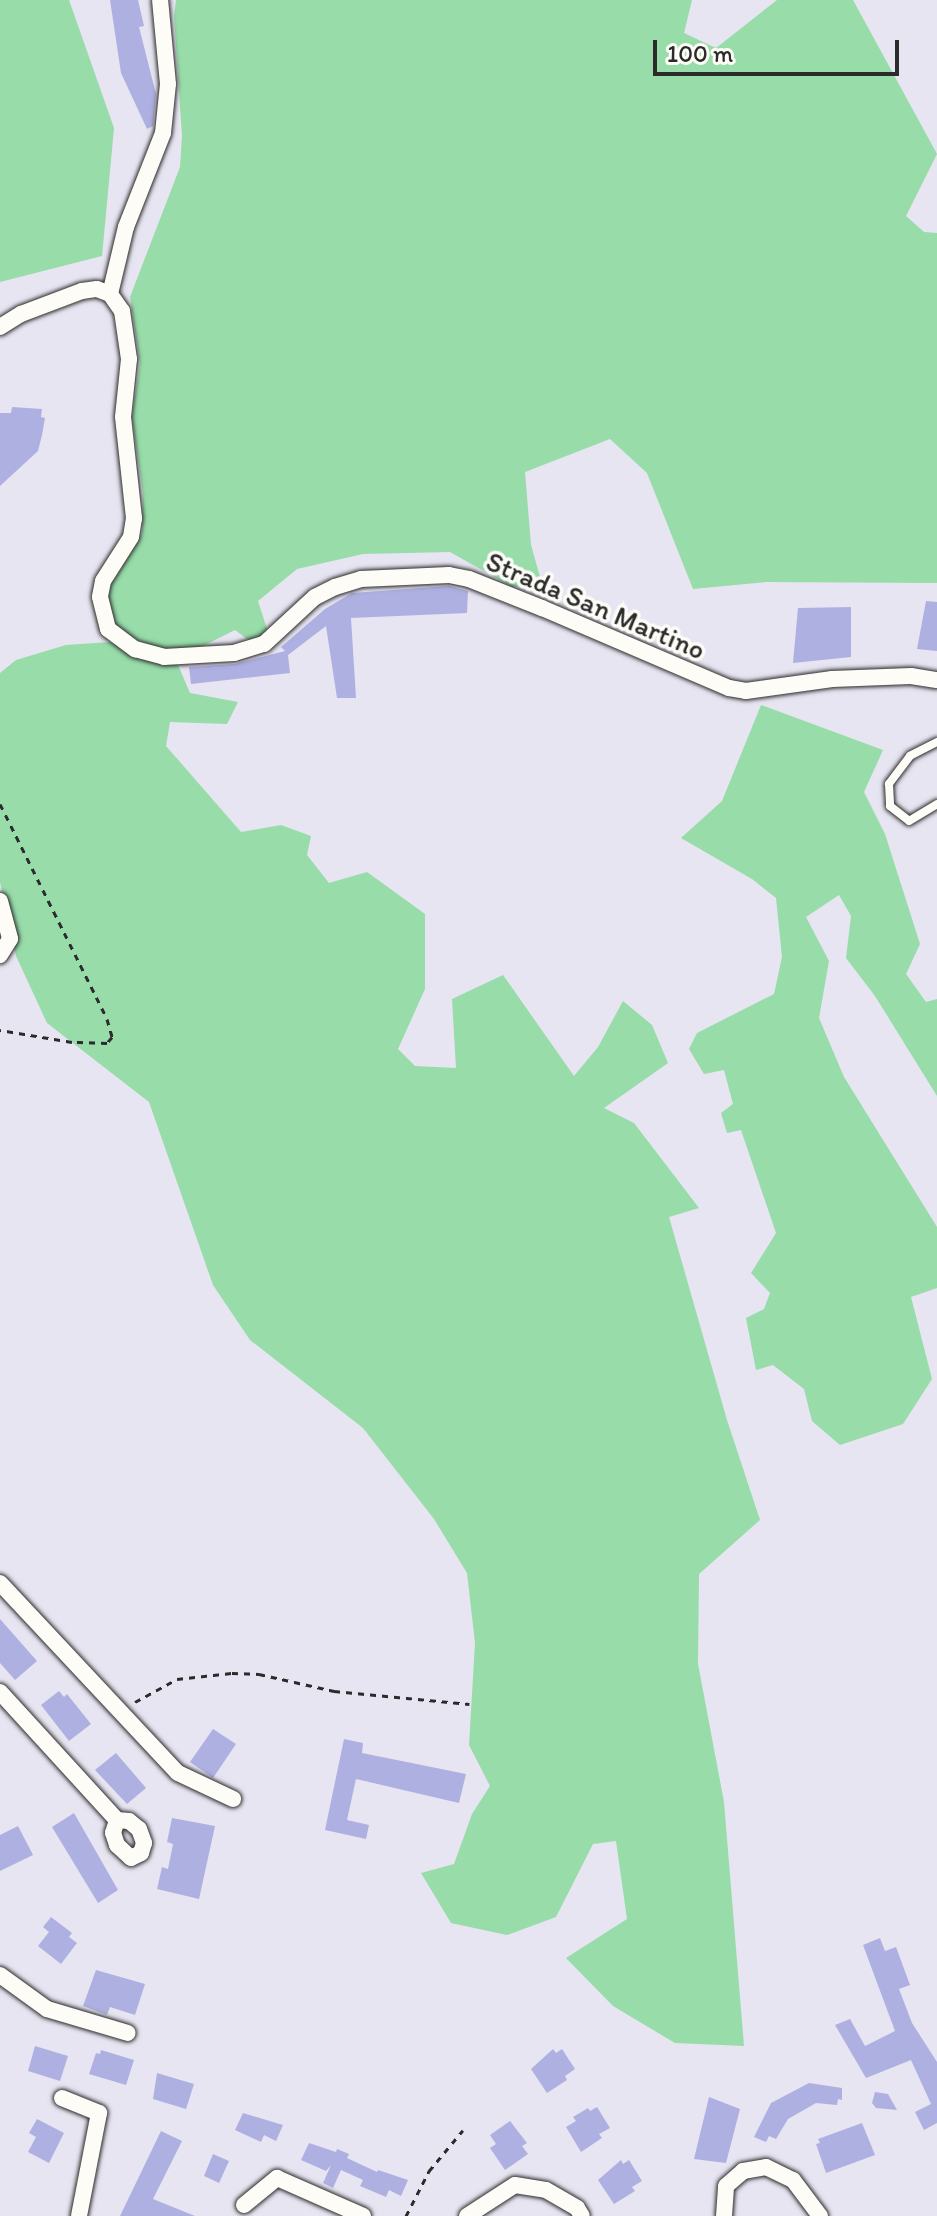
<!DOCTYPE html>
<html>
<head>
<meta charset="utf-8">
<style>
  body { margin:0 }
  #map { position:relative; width:937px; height:2216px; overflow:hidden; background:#e6e5f1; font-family:Itim,sans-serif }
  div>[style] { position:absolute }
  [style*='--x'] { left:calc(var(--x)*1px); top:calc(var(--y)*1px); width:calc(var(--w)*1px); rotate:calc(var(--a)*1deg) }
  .green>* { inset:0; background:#97dca9 }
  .building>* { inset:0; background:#afb0e2 }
  .path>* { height:3px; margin-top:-1.5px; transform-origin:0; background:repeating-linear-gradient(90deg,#2b2b2b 0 6px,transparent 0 12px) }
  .roads { filter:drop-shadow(0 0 2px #2b2b2b) drop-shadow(0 0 2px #2b2b2b) }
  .lane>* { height:8px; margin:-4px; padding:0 4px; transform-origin:4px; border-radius:4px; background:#fdfcf7 }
  .street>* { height:16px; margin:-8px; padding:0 8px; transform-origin:8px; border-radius:8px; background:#fdfcf7 }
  span { translate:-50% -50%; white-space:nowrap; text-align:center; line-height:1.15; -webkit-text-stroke:7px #fdfcf7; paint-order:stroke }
  .street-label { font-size:28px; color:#2b2b2b }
  .scale { position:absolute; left:653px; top:40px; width:246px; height:36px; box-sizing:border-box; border:4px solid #2b2b2b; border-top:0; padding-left:10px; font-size:24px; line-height:28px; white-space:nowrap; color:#2b2b2b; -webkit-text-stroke:6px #fdfcf7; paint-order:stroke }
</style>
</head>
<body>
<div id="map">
  <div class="green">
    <i style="clip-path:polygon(0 0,69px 0,114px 128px,102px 256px,0 282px)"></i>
    <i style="clip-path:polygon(176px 0,692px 0,684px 33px,716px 48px,777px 0,853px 0,937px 154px,906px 216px,924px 232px,937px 233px,937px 583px,766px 582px,693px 589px,647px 473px,610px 439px,525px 472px,531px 545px,542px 584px,512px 587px,450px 552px,363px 554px,297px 569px,258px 601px,268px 632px,250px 641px,235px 630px,195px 650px,160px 650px,118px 631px,107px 594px,114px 574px,142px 534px,143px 493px,132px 417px,140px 363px,130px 297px,180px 167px,182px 136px,174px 16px)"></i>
    <i style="clip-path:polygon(110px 642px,153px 661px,178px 665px,190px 693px,238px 702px,227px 724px,170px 722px,166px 746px,241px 832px,281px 825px,311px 836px,307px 855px,329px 883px,367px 872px,425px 914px,425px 989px,398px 1049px,415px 1066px,456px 1068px,452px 999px,503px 975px,574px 1076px,598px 1047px,623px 1001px,652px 1025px,668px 1063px,604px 1108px,634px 1123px,699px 1208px,669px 1217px,727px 1420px,760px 1520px,699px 1574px,698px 1664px,724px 1802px,744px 2046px,675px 2043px,613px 2006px,566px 1958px,627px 1919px,616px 1841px,593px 1844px,556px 1917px,507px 1935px,451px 1923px,421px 1873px,454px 1864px,472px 1814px,490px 1786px,469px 1745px,475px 1643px,467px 1573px,434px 1519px,363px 1428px,250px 1340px,213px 1285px,149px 1102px,47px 1023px,16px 956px,0 882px,0 673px,16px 660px,66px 645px)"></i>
    <i style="clip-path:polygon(761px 705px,883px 750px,864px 792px,885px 834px,920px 944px,906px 974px,926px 1002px,937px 999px,937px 1096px,875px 996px,846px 958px,851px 916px,839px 895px,806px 917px,829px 961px,819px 1018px,844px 1077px,937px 1227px,937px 1288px,911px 1297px,932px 1379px,903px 1424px,840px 1445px,812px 1421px,804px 1389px,773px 1365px,756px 1370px,746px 1318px,764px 1309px,770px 1293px,751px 1273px,776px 1233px,741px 1130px,727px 1133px,721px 1113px,733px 1104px,724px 1070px,704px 1074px,689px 1049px,697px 1033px,774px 994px,782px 957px,776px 898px,752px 879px,681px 838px,722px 801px)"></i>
  </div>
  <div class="building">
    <i style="clip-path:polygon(110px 0,138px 0,144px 26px,139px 27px,156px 94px,153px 126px,147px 129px,121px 73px)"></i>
    <i style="clip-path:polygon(12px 407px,42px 409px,41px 417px,45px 418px,42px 435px,38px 451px,0 486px,0 413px,11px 413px)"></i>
    <i style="clip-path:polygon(449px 586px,468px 591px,467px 613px,351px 618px,356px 698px,337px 698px,326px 626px,288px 655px,290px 673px,191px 684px,189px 667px,235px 664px,285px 651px,281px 647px,325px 609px,352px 593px)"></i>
    <i style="clip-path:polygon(926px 601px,937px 602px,937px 651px,917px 649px)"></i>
    <i style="clip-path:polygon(851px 607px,851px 657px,793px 663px,798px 608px)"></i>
    <i style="clip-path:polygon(0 1619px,37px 1661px,15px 1680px,0 1663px)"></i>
    <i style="clip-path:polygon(59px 1691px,64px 1697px,67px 1694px,91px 1724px,69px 1741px,41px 1705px)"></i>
    <i style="clip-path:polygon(213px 1729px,236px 1744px,213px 1778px,190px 1762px)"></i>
    <i style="clip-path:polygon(344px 1739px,363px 1743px,362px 1753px,466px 1774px,459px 1803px,356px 1779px,347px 1820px,369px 1825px,366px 1839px,325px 1830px)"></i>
    <i style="clip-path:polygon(116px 1753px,146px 1788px,127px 1804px,95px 1770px)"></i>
    <i style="clip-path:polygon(74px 1813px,118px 1890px,98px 1903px,52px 1827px)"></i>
    <i style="clip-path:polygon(172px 1818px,215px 1826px,199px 1899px,157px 1889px,162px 1867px,168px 1869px,173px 1844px,167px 1842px)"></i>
    <i style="clip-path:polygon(18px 1826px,33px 1855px,0 1871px,0 1835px)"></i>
    <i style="clip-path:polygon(51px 1917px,72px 1933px,69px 1937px,77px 1943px,61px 1964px,38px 1946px,49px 1932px,43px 1927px)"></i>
    <i style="clip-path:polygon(880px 1938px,885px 1951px,896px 1947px,910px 1985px,899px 1989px,912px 2023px,937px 2062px,937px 2123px,924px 2130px,915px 2112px,931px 2104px,911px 2060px,866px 2078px,835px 2025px,850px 2019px,865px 2046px,895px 2031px,863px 1945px)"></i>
    <i style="clip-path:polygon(96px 1970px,145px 1984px,135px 2015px,110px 2007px,107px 2015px,83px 2006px)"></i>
    <i style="clip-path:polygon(35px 2046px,68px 2056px,60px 2081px,28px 2071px)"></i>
    <i style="clip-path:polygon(553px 2049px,556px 2053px,562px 2049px,575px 2069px,565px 2076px,567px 2080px,547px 2093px,531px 2069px)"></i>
    <i style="clip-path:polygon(101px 2050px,134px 2060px,126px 2085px,89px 2074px,96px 2053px,100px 2054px)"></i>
    <i style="clip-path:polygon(157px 2073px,194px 2084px,186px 2109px,153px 2099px)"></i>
    <i style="clip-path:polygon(809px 2083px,842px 2088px,842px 2100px,838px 2099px,837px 2105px,816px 2103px,788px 2119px,776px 2139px,769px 2136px,766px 2142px,754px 2137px,771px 2103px)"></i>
    <i style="clip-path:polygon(875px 2092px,888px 2094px,897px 2110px,876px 2108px,872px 2103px)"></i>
    <i style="clip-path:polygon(709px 2097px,740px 2109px,726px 2163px,694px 2159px)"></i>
    <i style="clip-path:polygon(597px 2107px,610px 2128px,599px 2134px,602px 2138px,581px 2152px,566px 2127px,576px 2121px,573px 2117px,588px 2108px,590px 2111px)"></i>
    <i style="clip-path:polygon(243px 2113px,283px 2125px,276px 2141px,264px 2135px,261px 2142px,235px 2130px)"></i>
    <i style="clip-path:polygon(37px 2119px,64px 2133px,49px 2163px,28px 2152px,36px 2137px,29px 2133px)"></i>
    <i style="clip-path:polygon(510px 2121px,527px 2143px,522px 2146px,528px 2154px,505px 2170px,490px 2148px,496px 2144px,490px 2135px)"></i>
    <i style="clip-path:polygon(862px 2123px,875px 2155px,826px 2173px,816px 2144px,820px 2143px,818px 2139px)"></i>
    <i style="clip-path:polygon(161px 2131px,182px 2141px,153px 2199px,195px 2216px,120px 2216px)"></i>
    <i style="clip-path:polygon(309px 2143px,336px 2152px,337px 2149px,349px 2154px,347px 2158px,377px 2172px,378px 2170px,408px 2180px,401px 2196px,389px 2190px,386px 2197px,360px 2186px,363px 2180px,341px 2170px,333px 2188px,323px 2183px,331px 2165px,326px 2171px,301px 2160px)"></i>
    <i style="clip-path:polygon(213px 2154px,229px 2161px,219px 2183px,204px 2176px)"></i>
    <i style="clip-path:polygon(621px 2160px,623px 2164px,629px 2160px,642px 2181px,632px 2187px,635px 2191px,614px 2204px,598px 2180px)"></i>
  </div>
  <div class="path">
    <i style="--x:0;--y:804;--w:240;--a:63.5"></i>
    <i style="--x:107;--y:1019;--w:19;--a:74"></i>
    <i style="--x:112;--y:1037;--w:8;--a:130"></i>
    <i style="--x:107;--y:1043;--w:35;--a:-178"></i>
    <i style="--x:72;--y:1042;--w:73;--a:-170.5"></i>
    <i style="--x:135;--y:1702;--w:48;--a:-28.7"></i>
    <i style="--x:177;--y:1679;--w:55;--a:-6.2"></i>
    <i style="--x:232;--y:1673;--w:27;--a:2"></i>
    <i style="--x:259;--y:1674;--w:77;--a:12.8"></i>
    <i style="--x:334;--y:1691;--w:136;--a:5.5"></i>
    <i style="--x:406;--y:2216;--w:51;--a:-62.9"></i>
    <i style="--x:429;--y:2171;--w:53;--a:-50.3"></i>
  </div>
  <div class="roads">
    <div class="lane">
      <i style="--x:937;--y:742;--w:30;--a:153"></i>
      <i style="--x:910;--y:756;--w:35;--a:127"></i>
      <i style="--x:889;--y:784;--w:22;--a:87"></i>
      <i style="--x:890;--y:806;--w:24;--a:38"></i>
      <i style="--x:909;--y:821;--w:33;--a:-31"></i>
    </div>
    <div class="street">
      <i style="--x:110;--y:294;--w:69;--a:-76.6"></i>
      <i style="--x:126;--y:227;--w:101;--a:-68.5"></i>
      <i style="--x:163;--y:133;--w:49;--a:-84.2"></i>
      <i style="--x:168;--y:84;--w:84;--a:-95.4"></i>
      <i style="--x:0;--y:327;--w:25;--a:-32"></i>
      <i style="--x:21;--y:314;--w:65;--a:-20.7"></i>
      <i style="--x:82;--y:291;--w:15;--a:-8"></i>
      <i style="--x:97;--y:289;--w:14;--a:21"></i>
      <i style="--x:110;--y:294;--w:21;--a:55"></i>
      <i style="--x:122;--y:311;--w:49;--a:81.7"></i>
      <i style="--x:129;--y:359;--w:58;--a:95.9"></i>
      <i style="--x:123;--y:417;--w:102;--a:83.8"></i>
      <i style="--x:134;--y:518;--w:19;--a:99"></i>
      <i style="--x:131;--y:537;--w:52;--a:122.5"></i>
      <i style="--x:103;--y:581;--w:16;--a:101"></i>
      <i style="--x:100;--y:597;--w:33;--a:76"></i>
      <i style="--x:108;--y:629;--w:34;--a:37"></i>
      <i style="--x:135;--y:649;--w:30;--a:15"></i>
      <i style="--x:164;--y:657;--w:70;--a:-3.3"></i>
      <i style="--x:234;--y:653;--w:31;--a:-17"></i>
      <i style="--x:264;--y:644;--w:69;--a:-42.7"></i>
      <i style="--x:315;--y:597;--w:22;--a:-27"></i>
      <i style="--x:335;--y:587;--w:27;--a:-17"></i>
      <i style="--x:361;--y:579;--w:88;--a:-2.6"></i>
      <i style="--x:449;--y:575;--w:20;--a:11"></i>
      <i style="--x:469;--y:579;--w:79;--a:21.7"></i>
      <i style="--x:542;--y:608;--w:203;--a:23.2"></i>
      <i style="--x:729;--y:688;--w:17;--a:10"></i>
      <i style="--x:746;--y:691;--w:87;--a:-7.9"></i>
      <i style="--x:832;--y:679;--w:79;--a:-2.2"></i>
      <i style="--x:911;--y:676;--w:26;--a:9"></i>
      <i style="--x:0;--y:901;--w:39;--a:75"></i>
      <i style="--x:10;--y:939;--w:19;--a:122"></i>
      <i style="--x:0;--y:1583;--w:260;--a:46.9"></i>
      <i style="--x:178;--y:1773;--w:61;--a:25.3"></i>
      <i style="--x:0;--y:1692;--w:173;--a:47.6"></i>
      <i style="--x:117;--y:1820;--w:12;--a:5"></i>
      <i style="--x:129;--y:1821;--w:13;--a:39"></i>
      <i style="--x:139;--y:1829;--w:15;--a:70"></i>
      <i style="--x:144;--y:1843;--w:10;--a:107"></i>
      <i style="--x:141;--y:1853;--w:11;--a:153"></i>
      <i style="--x:131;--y:1858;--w:19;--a:-137"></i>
      <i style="--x:117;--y:1845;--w:13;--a:-108"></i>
      <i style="--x:113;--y:1833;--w:14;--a:-73"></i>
      <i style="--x:0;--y:1975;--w:58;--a:35.9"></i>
      <i style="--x:47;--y:2009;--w:84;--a:16.5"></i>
      <i style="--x:62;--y:2098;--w:40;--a:22"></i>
      <i style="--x:99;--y:2113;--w:105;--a:101"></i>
      <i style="--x:244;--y:2205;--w:43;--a:-39.3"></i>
      <i style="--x:277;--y:2178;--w:94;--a:23.8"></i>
      <i style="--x:467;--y:2216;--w:57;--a:-32.9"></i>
      <i style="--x:515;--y:2185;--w:31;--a:9"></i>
      <i style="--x:546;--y:2190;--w:36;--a:30"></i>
      <i style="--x:577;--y:2208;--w:9;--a:58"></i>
      <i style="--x:724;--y:2216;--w:30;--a:-86"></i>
      <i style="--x:726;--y:2186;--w:23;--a:-41"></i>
      <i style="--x:743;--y:2171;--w:23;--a:-10"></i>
      <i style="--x:766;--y:2167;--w:30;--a:26"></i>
      <i style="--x:793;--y:2180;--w:45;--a:53.1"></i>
    </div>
  </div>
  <div class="street-label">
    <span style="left:596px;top:605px;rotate:23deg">Strada San Martino</span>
  </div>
  <div class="scale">100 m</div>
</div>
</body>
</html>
